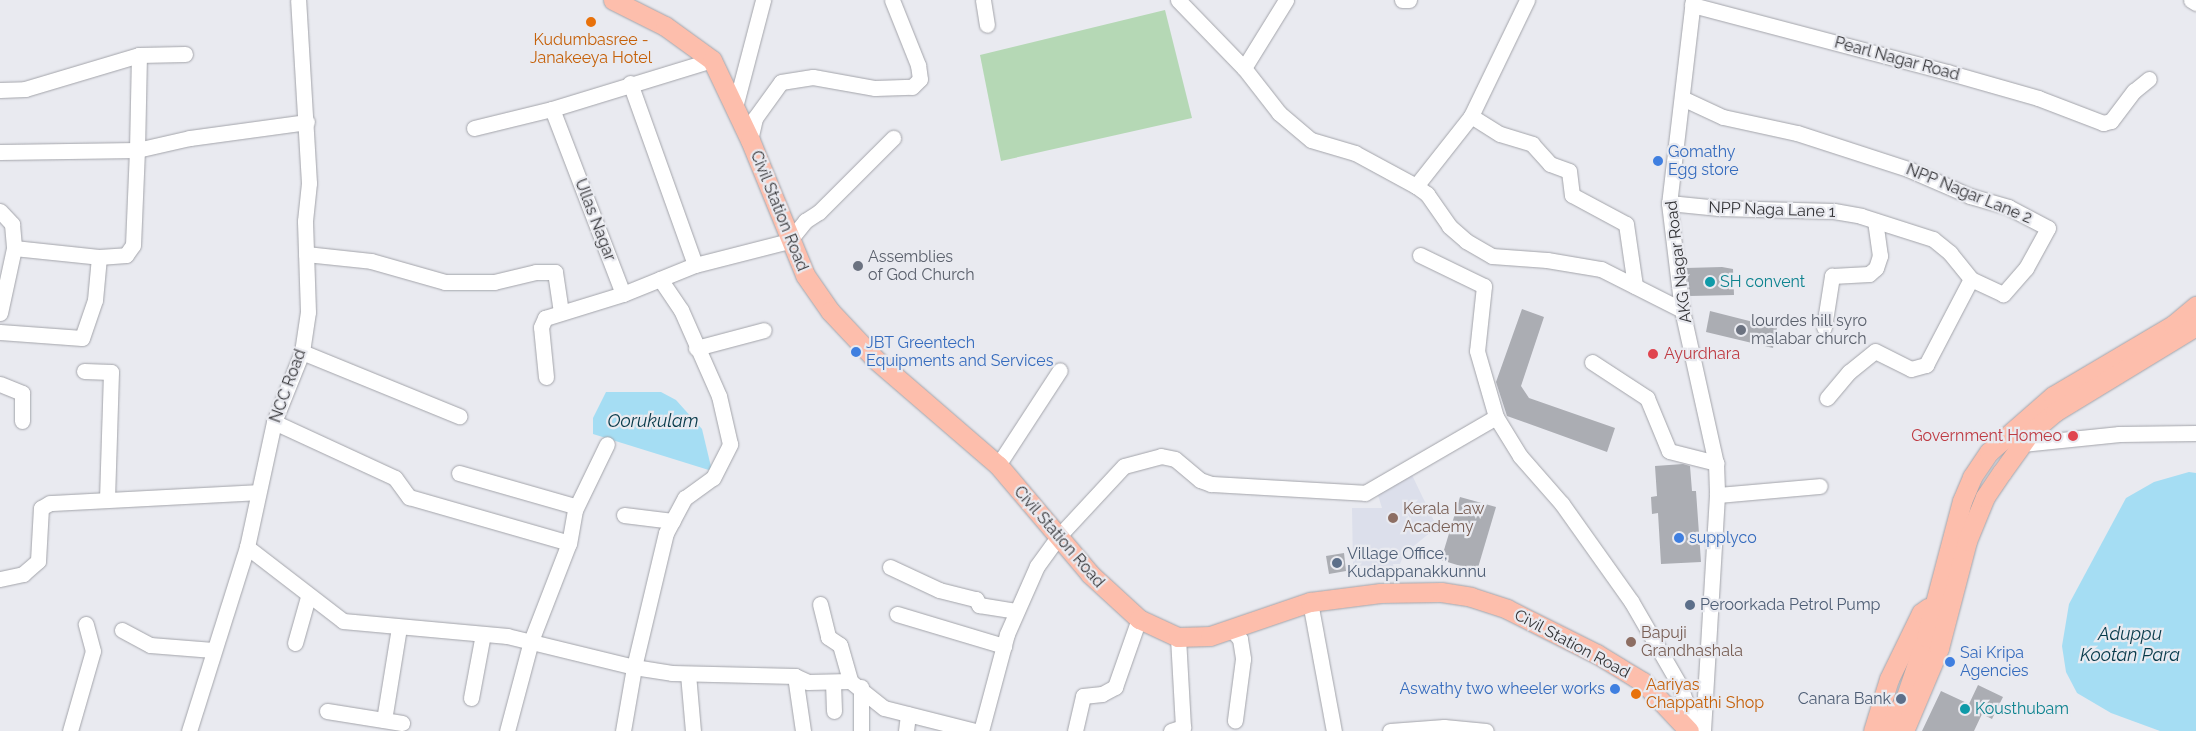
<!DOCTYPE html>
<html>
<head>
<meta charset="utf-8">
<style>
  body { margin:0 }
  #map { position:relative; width:2196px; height:731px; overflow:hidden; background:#e9eaf0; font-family:Raleway,sans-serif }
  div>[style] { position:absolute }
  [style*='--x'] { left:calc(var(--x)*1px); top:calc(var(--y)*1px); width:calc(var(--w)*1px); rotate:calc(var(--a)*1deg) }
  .built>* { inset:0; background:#dcdfeb }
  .green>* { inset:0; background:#b5d8b5 }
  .water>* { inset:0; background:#a5ddf3 }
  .building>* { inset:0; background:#abadb3 }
  .roads { filter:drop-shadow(0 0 1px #a3a4aa) drop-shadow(0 0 1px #a3a4aa) }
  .minor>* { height:15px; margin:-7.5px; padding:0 7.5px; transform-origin:7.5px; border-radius:7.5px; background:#fff }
  .major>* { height:19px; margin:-9.5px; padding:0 9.5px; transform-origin:9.5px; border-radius:9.5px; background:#fdbeac }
  .dots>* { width:14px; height:14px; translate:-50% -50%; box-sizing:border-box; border:2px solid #e9eaf0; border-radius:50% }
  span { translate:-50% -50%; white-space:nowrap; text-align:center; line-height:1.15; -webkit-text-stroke:4.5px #e9eaf0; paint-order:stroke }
  .food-label { font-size:16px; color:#c56008 }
  .left { translate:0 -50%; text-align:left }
  .street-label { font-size:16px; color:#343437 }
  .shop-label { font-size:16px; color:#366cbe }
  .right { translate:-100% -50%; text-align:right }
  .worship-label { font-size:16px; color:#5b616d }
  .culture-label { font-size:16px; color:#0d838f }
  .health-label { font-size:16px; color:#be3a42 }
  .education-label { font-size:16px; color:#785e54 }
  .service-label { font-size:16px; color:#4e5e75 }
  .water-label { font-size:18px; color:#073a4a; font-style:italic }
</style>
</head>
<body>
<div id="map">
  <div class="built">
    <i style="clip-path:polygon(1412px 475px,1437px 527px,1404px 554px,1400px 564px,1393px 564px,1395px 574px,1370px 575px,1368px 569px,1353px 568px,1352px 508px,1382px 508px,1377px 492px)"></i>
  </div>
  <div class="green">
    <i style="clip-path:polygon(1165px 10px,1192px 118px,1001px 161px,980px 55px)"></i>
  </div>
  <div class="water">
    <i style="clip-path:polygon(606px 392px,661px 392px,676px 400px,702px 429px,712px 471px,593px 434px,593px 418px)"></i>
    <i style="clip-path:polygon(2189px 472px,2196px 473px,2196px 731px,2160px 731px,2111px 713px,2077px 693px,2066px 672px,2062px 646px,2069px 604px,2126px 498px,2154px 482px)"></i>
  </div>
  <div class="building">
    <i style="clip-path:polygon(1722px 267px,1733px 269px,1734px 295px,1690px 296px,1686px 268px)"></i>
    <i style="clip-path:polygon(1522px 309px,1544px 317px,1521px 386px,1529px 398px,1615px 428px,1607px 452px,1507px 416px,1496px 382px)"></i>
    <i style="clip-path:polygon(1710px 311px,1777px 328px,1773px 348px,1706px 332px)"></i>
    <i style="clip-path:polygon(1683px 464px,1690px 466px,1692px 491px,1696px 491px,1701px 562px,1661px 564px,1658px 513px,1652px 514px,1651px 497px,1657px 496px,1655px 466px)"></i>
    <i style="clip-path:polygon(1460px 497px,1496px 507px,1477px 571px,1441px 560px)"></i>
    <i style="clip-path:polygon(1344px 553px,1346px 571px,1329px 574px,1326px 556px)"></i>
    <i style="clip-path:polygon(1978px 685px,2003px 697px,1992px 719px,1982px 714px,1974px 731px,1922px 731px,1941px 691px,1969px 704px)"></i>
  </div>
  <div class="roads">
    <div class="minor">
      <i style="--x:983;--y:0;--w:25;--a:81"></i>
      <i style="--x:1178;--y:0;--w:95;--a:45.9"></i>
      <i style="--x:1244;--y:68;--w:57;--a:52.1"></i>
      <i style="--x:1279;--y:113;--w:42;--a:40.2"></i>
      <i style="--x:1311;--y:140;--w:46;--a:16.5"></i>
      <i style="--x:1355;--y:153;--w:69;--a:28.4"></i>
      <i style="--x:1416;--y:186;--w:14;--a:36"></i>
      <i style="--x:1427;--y:194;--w:39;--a:55"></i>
      <i style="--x:1449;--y:226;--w:23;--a:41"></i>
      <i style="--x:1466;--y:241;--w:30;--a:30"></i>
      <i style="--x:1492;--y:256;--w:55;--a:4.2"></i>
      <i style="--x:1547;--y:260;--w:55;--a:9.5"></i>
      <i style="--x:1601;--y:269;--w:91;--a:26.8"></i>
      <i style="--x:1402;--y:0;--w:7;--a:0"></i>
      <i style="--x:1693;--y:0;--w:204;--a:96.7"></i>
      <i style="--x:1669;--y:203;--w:108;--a:83.1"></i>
      <i style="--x:1682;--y:310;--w:157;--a:77.5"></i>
      <i style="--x:1716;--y:463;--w:32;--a:88"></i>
      <i style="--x:1717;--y:495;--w:236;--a:93.4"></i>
      <i style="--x:2191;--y:0;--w:6;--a:31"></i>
      <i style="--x:1692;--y:5;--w:264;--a:14.7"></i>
      <i style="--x:1947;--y:72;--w:95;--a:15.9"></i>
      <i style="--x:2038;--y:98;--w:70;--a:21"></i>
      <i style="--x:2103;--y:123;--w:8;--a:-14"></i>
      <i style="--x:2111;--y:121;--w:38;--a:-53"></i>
      <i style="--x:2134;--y:91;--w:19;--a:-39"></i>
      <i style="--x:1244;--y:68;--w:80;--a:-58.3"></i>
      <i style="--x:630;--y:83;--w:193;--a:70.3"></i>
      <i style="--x:0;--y:90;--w:25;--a:-2"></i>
      <i style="--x:25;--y:89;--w:119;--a:-16.6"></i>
      <i style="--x:139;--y:55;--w:46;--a:-1.2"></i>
      <i style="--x:1682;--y:98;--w:45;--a:24.9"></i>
      <i style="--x:1723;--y:117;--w:76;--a:12.2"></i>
      <i style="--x:1797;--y:133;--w:117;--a:18"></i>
      <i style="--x:1908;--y:169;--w:68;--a:23.5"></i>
      <i style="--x:1970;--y:196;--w:40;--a:16"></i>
      <i style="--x:2008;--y:207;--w:45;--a:27.7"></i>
      <i style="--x:2048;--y:228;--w:46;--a:118.8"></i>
      <i style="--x:2026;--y:268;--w:35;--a:131"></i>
      <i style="--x:2003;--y:294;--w:35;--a:-155"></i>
      <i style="--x:735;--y:107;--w:111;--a:-75.3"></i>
      <i style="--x:552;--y:109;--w:198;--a:69"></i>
      <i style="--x:623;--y:294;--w:40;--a:-22"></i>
      <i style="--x:1471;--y:116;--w:34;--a:32"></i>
      <i style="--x:1500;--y:134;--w:34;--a:17"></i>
      <i style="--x:1532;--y:144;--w:27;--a:48"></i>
      <i style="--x:1550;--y:164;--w:20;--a:20"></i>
      <i style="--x:1569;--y:171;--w:24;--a:83"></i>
      <i style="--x:1572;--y:195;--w:61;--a:28.2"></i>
      <i style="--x:1626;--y:224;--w:63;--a:81.7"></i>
      <i style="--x:474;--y:128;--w:80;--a:-13.7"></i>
      <i style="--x:552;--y:109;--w:167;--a:-17"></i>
      <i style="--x:750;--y:140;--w:23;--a:-77"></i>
      <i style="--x:755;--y:118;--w:44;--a:-54.2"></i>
      <i style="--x:781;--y:82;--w:32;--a:-9"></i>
      <i style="--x:813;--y:77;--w:63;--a:10.1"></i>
      <i style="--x:875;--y:88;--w:37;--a:-2"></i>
      <i style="--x:912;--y:87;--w:11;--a:-45"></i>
      <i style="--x:920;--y:79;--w:14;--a:-98"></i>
      <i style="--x:918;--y:65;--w:70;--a:-111.8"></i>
      <i style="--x:0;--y:152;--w:137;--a:-0.8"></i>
      <i style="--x:137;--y:150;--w:95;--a:-88.8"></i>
      <i style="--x:1416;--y:186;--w:89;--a:-51.8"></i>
      <i style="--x:1471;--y:116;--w:129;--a:-64.2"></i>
      <i style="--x:1669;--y:203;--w:50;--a:5.7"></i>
      <i style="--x:1719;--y:208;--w:115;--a:1.5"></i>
      <i style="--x:1834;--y:211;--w:27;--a:10"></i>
      <i style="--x:1861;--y:216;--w:76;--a:17.7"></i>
      <i style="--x:1933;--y:239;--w:22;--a:39"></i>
      <i style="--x:1950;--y:253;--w:33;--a:51"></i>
      <i style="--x:0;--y:211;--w:18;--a:47"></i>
      <i style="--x:12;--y:224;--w:24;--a:85"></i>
      <i style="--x:14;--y:248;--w:85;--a:6"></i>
      <i style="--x:99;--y:257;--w:27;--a:-4"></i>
      <i style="--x:126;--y:255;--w:12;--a:-55"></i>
      <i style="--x:133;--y:245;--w:95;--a:-87.6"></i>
      <i style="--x:137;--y:150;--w:54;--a:-12.8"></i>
      <i style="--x:190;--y:138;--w:118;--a:-7.8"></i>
      <i style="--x:306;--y:254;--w:65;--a:6.1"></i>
      <i style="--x:371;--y:261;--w:77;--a:15.8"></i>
      <i style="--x:445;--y:282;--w:49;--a:0"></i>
      <i style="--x:494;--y:282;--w:43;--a:-13.4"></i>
      <i style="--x:536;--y:272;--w:19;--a:0"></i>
      <i style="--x:555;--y:272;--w:40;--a:81.5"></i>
      <i style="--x:1420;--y:255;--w:71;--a:25.8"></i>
      <i style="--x:1484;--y:286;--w:65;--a:96.1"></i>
      <i style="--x:1477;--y:351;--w:69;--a:73.9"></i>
      <i style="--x:1496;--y:417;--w:46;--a:58.4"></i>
      <i style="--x:1520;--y:456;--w:64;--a:48.8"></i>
      <i style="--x:1562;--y:504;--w:119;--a:54.6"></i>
      <i style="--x:1631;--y:601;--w:98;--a:60"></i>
      <i style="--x:1680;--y:686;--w:48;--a:70.4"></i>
      <i style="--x:0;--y:313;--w:66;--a:-77.8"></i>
      <i style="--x:1824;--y:327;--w:52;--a:-81.1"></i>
      <i style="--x:1832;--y:276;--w:37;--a:-3"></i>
      <i style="--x:1869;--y:274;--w:9;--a:-41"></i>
      <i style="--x:1876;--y:268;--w:13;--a:-72"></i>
      <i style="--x:1880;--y:256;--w:35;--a:-98"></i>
      <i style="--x:0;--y:332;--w:82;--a:4.2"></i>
      <i style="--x:82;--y:338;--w:40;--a:-71.1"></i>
      <i style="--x:95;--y:300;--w:43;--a:-84.7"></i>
      <i style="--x:696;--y:348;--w:70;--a:-14.8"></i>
      <i style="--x:302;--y:352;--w:170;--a:22.2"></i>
      <i style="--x:1592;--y:362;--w:66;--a:33.2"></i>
      <i style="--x:1647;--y:398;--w:57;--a:67.5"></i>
      <i style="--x:1669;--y:451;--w:49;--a:14.3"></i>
      <i style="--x:84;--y:371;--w:27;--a:2"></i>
      <i style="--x:111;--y:372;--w:126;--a:91.8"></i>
      <i style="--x:546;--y:377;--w:50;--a:-95.7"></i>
      <i style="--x:541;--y:327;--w:10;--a:-66"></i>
      <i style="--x:545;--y:318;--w:82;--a:-17.1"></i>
      <i style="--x:0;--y:384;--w:24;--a:22"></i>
      <i style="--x:22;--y:393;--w:28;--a:90"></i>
      <i style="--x:1827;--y:398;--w:34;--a:-50"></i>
      <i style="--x:1849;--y:372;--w:33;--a:-39"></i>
      <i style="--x:1875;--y:351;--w:40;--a:26.6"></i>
      <i style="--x:1911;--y:369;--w:16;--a:-15"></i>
      <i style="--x:1926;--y:365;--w:97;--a:-62.4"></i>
      <i style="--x:274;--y:422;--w:133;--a:24.8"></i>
      <i style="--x:395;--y:478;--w:24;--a:54"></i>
      <i style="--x:409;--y:497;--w:166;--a:16"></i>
      <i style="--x:2022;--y:444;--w:98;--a:-5.9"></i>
      <i style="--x:2119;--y:434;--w:77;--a:-0.7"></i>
      <i style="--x:998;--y:465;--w:113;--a:-56.9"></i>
      <i style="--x:459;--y:473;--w:120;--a:16"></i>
      <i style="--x:574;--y:506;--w:4;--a:76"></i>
      <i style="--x:575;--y:510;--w:34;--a:100"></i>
      <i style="--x:569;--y:543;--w:105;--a:111.2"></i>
      <i style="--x:531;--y:641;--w:93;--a:104.9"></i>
      <i style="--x:1717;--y:495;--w:103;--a:-5"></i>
      <i style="--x:575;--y:510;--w:73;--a:-64.1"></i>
      <i style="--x:624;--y:515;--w:49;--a:7"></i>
      <i style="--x:247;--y:547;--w:121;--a:37.6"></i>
      <i style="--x:343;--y:621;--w:165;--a:5.2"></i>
      <i style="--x:507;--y:636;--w:131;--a:13.7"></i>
      <i style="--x:634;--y:667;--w:138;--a:-76.6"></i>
      <i style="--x:666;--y:533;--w:40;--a:-62"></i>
      <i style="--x:685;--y:498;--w:34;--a:-36"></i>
      <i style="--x:713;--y:478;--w:38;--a:-63"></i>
      <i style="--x:730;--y:444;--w:49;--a:-102.9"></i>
      <i style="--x:719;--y:396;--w:94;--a:-113.8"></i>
      <i style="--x:681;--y:310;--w:37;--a:-124"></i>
      <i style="--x:660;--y:279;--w:38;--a:-22"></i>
      <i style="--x:695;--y:265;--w:97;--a:-14.3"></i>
      <i style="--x:789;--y:241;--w:26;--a:-51"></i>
      <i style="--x:805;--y:221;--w:17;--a:-33"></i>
      <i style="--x:819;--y:212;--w:105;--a:-45"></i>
      <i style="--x:890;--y:567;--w:54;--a:25.1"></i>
      <i style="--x:939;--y:590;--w:38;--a:14"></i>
      <i style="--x:976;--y:599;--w:7;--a:63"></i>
      <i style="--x:979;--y:605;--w:37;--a:9"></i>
      <i style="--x:0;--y:579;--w:24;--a:-12"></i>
      <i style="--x:23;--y:574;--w:20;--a:-41"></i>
      <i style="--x:38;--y:561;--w:53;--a:-86.8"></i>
      <i style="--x:41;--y:508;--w:10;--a:-29"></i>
      <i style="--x:50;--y:503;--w:208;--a:-3"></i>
      <i style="--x:1310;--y:602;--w:131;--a:79.5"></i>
      <i style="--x:820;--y:604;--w:34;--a:76"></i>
      <i style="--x:828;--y:637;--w:14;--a:34"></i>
      <i style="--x:840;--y:645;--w:37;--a:74"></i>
      <i style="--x:897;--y:614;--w:112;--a:16.7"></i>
      <i style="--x:122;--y:630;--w:32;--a:28"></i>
      <i style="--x:150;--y:645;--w:63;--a:4.5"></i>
      <i style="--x:1232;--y:630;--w:12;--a:48"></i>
      <i style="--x:1240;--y:639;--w:20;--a:81"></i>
      <i style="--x:1243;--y:659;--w:62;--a:97.5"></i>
      <i style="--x:295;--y:643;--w:48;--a:-74.2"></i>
      <i style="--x:688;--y:674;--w:57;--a:85"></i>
      <i style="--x:795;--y:676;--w:56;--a:81.7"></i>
      <i style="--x:833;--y:682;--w:29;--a:88"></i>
      <i style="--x:471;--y:698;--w:65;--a:-79.4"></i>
      <i style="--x:327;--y:711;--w:76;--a:9.1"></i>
      <i style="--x:384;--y:720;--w:94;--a:-80.8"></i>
      <i style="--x:70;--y:731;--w:83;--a:-74"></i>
      <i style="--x:93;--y:651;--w:28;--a:-105"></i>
      <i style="--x:189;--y:731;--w:193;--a:-72.5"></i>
      <i style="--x:247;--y:547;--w:128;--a:-77.8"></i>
      <i style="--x:274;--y:422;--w:75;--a:-68.2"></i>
      <i style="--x:302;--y:352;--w:40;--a:-81.5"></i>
      <i style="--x:308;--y:312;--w:91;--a:-91.9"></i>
      <i style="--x:305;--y:221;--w:38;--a:-84"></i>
      <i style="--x:309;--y:183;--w:183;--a:-93.4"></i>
      <i style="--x:623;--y:731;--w:65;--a:-80.2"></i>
      <i style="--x:634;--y:667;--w:38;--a:9"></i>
      <i style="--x:672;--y:673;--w:123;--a:1.4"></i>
      <i style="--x:795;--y:676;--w:14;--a:25"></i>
      <i style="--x:808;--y:682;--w:42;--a:-1.4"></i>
      <i style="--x:850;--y:681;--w:43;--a:38.5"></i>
      <i style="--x:884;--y:708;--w:94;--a:14.2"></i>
      <i style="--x:861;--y:731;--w:44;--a:-90"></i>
      <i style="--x:906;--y:731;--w:17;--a:-83"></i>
      <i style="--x:981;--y:731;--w:100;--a:-75"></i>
      <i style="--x:1007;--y:634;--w:74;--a:-66.2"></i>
      <i style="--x:1037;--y:566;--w:34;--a:-54"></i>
      <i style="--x:1057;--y:538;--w:98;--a:-47.1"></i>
      <i style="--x:1124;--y:466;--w:38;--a:-15"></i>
      <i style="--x:1161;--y:456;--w:14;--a:12"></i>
      <i style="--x:1175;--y:459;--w:33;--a:40"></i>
      <i style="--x:1200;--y:480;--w:12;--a:20"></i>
      <i style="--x:1211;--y:484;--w:154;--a:3.3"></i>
      <i style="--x:1365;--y:493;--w:151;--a:-30.1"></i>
      <i style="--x:1075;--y:731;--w:36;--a:-77"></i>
      <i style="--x:1083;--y:696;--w:19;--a:-6"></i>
      <i style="--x:1102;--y:694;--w:15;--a:-28"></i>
      <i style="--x:1115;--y:687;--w:72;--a:-70.6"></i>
      <i style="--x:1171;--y:731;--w:13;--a:-18"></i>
      <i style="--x:1183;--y:727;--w:90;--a:-93.2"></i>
      <i style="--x:1390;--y:731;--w:54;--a:-4.2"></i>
      <i style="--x:1444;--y:727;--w:42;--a:5.4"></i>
    </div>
    <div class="major">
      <i style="--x:613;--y:0;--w:58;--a:26.6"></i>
      <i style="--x:665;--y:26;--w:58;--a:35.9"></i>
      <i style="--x:712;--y:60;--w:89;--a:64.6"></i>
      <i style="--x:750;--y:140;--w:146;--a:67.8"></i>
      <i style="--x:805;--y:275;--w:44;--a:55.2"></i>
      <i style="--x:830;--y:311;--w:66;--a:46.8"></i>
      <i style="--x:875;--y:359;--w:162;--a:40.8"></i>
      <i style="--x:998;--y:465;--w:143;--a:49.8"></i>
      <i style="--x:1090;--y:574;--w:67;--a:42.6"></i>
      <i style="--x:1139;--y:619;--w:43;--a:24.8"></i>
      <i style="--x:1178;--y:637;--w:32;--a:-2"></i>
      <i style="--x:1210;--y:636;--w:106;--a:-18.8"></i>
      <i style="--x:1310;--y:602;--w:71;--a:-7.3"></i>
      <i style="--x:1380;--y:593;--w:61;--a:-0.9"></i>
      <i style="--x:1441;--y:592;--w:30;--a:9"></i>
      <i style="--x:1471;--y:597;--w:38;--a:18"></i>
      <i style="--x:1507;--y:609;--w:101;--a:26.6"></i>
      <i style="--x:1597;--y:654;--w:54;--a:31.3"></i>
      <i style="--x:1643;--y:682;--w:67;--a:46.8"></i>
      <i style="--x:1873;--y:731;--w:54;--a:-72.9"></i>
      <i style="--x:1889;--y:679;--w:73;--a:-64.1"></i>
      <i style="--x:1921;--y:613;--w:9;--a:-36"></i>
      <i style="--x:1888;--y:731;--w:36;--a:-62"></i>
      <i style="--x:1905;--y:699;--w:65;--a:-71.3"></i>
      <i style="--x:1926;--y:637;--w:141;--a:-75.2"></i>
      <i style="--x:1962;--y:501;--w:26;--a:-67"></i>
      <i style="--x:1972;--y:477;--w:30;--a:-56"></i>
      <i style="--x:1989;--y:452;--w:85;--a:-41.2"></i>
      <i style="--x:2053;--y:396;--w:139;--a:-30.6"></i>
      <i style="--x:2173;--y:325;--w:30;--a:-40"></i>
      <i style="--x:1904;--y:731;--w:90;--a:-67.1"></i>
      <i style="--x:1939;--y:648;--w:111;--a:-75.3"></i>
      <i style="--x:1967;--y:541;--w:48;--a:-67.8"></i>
      <i style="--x:1985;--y:497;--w:30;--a:-56"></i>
      <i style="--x:2002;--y:472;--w:48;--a:-54.3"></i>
      <i style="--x:2030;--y:433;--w:33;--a:-40"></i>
      <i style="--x:2055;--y:412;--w:165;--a:-31.4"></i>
    </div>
  </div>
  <div class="dots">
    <i style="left:591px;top:22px;background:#e8710a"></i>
    <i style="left:1658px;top:161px;background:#3f7fe0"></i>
    <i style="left:858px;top:266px;background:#6b7280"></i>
    <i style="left:1710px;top:282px;background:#0f9aa8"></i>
    <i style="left:1741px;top:330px;background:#6b7280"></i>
    <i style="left:856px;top:352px;background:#3f7fe0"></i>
    <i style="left:1653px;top:354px;background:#e0444e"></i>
    <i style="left:2073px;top:436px;background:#e0444e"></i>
    <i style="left:1393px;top:518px;background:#8d6e63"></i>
    <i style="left:1679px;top:538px;background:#3f7fe0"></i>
    <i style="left:1337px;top:563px;background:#5c6f8a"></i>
    <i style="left:1690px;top:605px;background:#5c6f8a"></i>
    <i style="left:1631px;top:642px;background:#8d6e63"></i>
    <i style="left:1950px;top:662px;background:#3f7fe0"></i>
    <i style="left:1615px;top:689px;background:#3f7fe0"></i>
    <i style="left:1636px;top:694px;background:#e8710a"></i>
    <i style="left:1901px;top:699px;background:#5c6f8a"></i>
    <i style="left:1965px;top:709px;background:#0f9aa8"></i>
  </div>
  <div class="food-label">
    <span style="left:591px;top:49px">Kudumbasree -<br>Janakeeya Hotel</span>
    <span class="left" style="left:1646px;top:694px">Aariyas<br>Chappathi Shop</span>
  </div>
  <div class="street-label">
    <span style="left:1897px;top:59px;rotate:15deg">Pearl Nagar Road</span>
    <span style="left:1969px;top:194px;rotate:22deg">NPP Nagar Lane 2</span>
    <span style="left:1772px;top:210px;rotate:2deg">NPP Naga Lane 1</span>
    <span style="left:779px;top:211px;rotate:68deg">Civil Station Road</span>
    <span style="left:595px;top:220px;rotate:69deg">Ullas Nagar</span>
    <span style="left:1679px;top:262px;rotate:-97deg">AKG Nagar Road</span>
    <span style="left:288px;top:386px;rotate:-70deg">NCC Road</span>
    <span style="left:1059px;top:537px;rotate:49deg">Civil Station Road</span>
    <span style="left:1572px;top:644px;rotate:28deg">Civil Station Road</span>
  </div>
  <div class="shop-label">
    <span class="left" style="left:1668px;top:161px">Gomathy<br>Egg store</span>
    <span class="left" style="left:866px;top:352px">JBT Greentech<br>Equipments and Services</span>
    <span class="left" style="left:1689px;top:538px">supplyco</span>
    <span class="left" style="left:1960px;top:662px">Sai Kripa<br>Agencies</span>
    <span class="right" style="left:1605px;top:689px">Aswathy two wheeler works</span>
  </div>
  <div class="worship-label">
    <span class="left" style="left:868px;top:266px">Assemblies<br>of God Church</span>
    <span class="left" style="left:1751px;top:330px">lourdes hill syro<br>malabar church</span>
  </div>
  <div class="culture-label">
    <span class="left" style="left:1720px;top:282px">SH convent</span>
    <span class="left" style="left:1975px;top:709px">Kousthubam</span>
  </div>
  <div class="health-label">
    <span class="left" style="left:1664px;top:354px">Ayurdhara</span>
    <span class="right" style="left:2062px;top:436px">Government Homeo</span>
  </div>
  <div class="education-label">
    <span class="left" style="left:1403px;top:518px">Kerala Law<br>Academy</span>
    <span class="left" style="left:1641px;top:642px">Bapuji<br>Grandhashala</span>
  </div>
  <div class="service-label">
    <span class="left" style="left:1347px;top:563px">Village Office,<br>Kudappanakkunnu</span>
    <span class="left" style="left:1700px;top:605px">Peroorkada Petrol Pump</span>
    <span class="right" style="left:1891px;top:699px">Canara Bank</span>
  </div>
  <div class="water-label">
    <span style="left:653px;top:421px">Oorukulam</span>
    <span style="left:2130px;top:645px">Aduppu<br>Kootan Para</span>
  </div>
</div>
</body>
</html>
